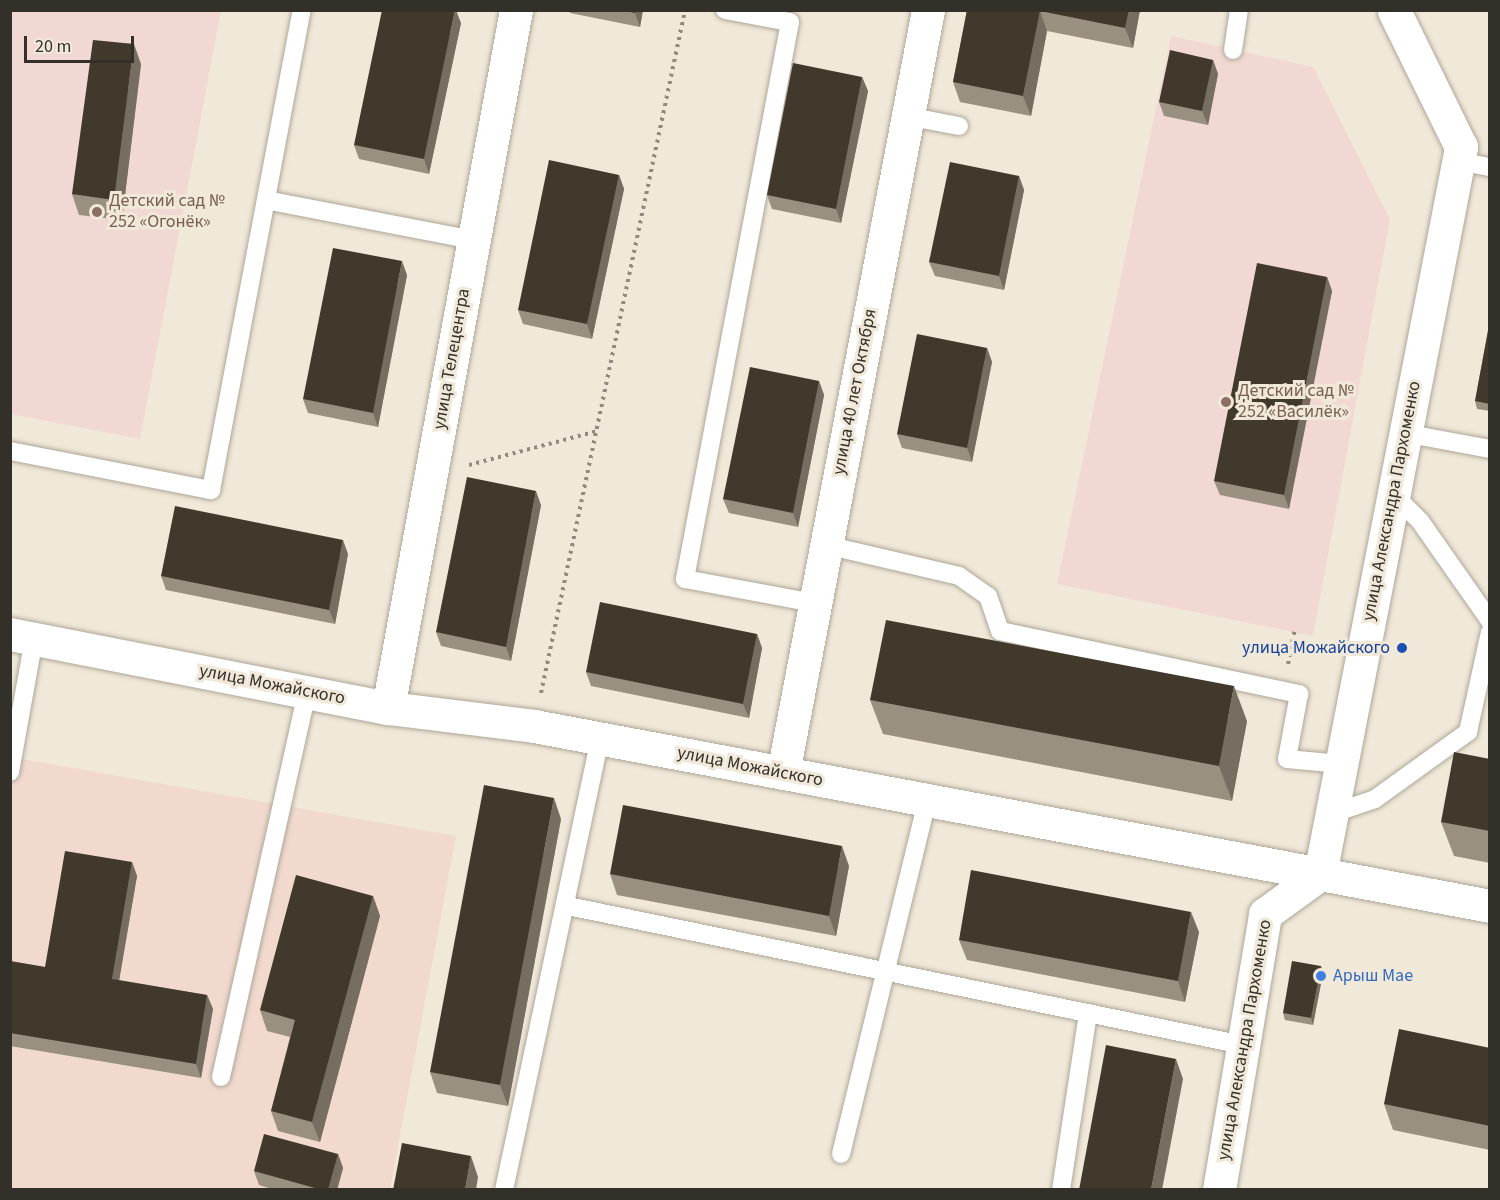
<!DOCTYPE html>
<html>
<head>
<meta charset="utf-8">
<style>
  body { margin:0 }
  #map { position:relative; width:1500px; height:1200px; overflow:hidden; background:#f0e8d8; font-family:"Source Sans 3",sans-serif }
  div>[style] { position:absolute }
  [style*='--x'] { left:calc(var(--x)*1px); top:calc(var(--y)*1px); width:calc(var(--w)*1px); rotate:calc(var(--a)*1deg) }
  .industrial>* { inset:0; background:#f1d9ce }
  .education>* { inset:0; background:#f2d8d2 }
  .path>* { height:4px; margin-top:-2px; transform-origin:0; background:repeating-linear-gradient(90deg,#908b80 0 3px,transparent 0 7.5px) }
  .roads { filter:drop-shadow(0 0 2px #aea798) drop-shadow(0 0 2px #aea798) }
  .lane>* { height:18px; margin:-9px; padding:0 9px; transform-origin:9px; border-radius:9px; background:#fff }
  .street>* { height:33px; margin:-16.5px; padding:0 16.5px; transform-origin:16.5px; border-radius:16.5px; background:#fff }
  .wall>* { inset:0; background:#999082 }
  .shaded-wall>* { inset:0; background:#766e60 }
  .building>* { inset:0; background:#42392d }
  .dots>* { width:16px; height:16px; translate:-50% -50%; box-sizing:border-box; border:3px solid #f0e8d8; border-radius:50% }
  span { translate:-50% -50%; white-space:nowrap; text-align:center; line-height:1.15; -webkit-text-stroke:6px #f0e8d8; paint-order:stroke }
  .education-label { font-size:18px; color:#785e54 }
  .left { translate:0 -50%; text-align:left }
  .street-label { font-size:18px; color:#33302a }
  .transit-label { font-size:18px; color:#164399 }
  .right { translate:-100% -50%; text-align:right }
  .shop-label { font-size:18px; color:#366cbe }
  .frame { position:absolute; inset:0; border:12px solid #33302a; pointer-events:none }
  .scale { position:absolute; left:24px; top:36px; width:110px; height:27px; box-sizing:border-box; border:3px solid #33302a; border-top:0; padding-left:8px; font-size:18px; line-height:21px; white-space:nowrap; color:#33302a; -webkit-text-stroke:4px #f0e8d8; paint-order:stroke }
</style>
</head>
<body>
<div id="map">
  <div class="industrial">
    <i style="clip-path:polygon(11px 757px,456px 836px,390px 1189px,11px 1190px)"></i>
  </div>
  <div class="education">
    <i style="clip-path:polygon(10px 11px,221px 11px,140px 439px,11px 414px)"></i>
    <i style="clip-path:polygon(1171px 36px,1313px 67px,1390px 219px,1313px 636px,1057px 584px)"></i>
  </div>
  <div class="path">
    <i style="--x:469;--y:465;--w:133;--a:-14.8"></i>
    <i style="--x:1288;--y:664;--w:33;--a:-79"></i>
    <i style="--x:541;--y:693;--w:698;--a:-78.09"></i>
  </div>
  <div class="roads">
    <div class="lane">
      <i style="--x:725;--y:10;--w:66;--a:10.5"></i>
      <i style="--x:790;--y:22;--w:567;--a:100.68"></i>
      <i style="--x:685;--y:579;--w:132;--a:10.5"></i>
      <i style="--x:1233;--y:50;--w:40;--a:-81.5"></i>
      <i style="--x:907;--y:116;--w:53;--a:10.9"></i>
      <i style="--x:1458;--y:161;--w:33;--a:11"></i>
      <i style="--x:266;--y:200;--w:212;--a:10.9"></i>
      <i style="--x:1404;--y:433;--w:87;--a:10.5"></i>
      <i style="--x:10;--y:451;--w:205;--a:11"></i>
      <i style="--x:211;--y:490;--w:489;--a:-79.3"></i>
      <i style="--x:1393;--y:494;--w:38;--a:45"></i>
      <i style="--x:1420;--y:521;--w:122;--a:55"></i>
      <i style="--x:826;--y:545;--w:137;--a:13.1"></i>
      <i style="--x:959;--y:576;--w:35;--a:35"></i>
      <i style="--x:988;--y:596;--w:37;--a:71"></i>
      <i style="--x:1000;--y:631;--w:306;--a:11.9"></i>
      <i style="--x:1299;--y:694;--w:66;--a:100.5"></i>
      <i style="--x:1287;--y:759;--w:54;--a:5.3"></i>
      <i style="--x:10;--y:772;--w:136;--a:-79.8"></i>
      <i style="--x:1331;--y:814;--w:46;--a:-18.8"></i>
      <i style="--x:1375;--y:799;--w:115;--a:-35.8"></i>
      <i style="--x:1468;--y:732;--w:102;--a:-77.6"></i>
      <i style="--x:568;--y:906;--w:689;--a:11.64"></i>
      <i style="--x:221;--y:1077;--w:394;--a:-77.4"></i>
      <i style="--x:841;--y:1154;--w:364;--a:-76.3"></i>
      <i style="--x:504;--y:1190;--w:462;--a:-78"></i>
      <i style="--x:1061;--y:1190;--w:179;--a:-81.3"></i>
    </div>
    <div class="street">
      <i style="--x:10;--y:634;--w:385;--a:11.1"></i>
      <i style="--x:388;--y:708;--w:147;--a:7"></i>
      <i style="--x:534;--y:726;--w:973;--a:10.66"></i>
      <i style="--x:388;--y:708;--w:710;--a:-79.61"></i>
      <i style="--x:783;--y:773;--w:777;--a:-79.24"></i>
      <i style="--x:1219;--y:1190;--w:280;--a:-80.5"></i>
      <i style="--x:1265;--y:914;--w:68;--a:-36"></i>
      <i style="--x:1320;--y:874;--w:741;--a:-79.02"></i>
      <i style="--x:1461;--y:147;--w:152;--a:-116.2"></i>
    </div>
  </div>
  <div class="wall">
    <i style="clip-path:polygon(569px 10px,643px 10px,640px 27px,570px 13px)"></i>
    <i style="clip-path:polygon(967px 10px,1140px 10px,1133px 48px,1047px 31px,1031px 116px,960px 102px,953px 82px)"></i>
    <i style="clip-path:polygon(461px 23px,429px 174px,359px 159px,354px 145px)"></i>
    <i style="clip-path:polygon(1213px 60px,1218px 74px,1208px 125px,1164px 116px,1159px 102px)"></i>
    <i style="clip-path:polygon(141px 64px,122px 220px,79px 215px,72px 194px)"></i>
    <i style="clip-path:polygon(862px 77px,868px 91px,841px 223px,772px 209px,767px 195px)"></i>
    <i style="clip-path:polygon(619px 175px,624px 189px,592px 339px,523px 324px,518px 310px)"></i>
    <i style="clip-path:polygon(1019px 176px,1024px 190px,1004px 290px,935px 276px,929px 262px)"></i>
    <i style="clip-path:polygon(407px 275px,378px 427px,308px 413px,303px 399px)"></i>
    <i style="clip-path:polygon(1327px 277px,1332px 291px,1289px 509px,1220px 495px,1214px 481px)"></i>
    <i style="clip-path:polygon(1490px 320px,1490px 411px,1477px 409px,1475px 401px)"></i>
    <i style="clip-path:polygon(987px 348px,992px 362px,972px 462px,902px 448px,897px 434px)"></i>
    <i style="clip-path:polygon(819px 381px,824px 395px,798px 527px,729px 513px,723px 499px)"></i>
    <i style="clip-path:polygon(541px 505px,511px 661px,441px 646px,436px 632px)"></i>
    <i style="clip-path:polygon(348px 554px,335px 624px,166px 590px,161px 576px)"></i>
    <i style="clip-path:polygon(757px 634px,762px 648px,749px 718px,591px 686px,586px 672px)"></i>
    <i style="clip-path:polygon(870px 700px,1247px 721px,1232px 801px,883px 734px)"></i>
    <i style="clip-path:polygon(1490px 759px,1490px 863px,1454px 856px,1441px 822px)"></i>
    <i style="clip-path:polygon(561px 819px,508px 1106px,437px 1093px,430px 1072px)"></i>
    <i style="clip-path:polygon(132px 862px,137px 876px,119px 980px,207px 995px,213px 1009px,201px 1078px,10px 1046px,10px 961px,45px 967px)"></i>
    <i style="clip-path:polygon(849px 866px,836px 936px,617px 895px,610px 874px)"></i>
    <i style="clip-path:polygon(373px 896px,380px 916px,320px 1142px,278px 1131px,271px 1111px,290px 1037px,267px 1031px,260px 1010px)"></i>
    <i style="clip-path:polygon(1199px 932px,1185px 1002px,967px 960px,959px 940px)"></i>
    <i style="clip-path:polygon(1321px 966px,1323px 973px,1313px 1025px,1285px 1020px,1283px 1013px)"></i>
    <i style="clip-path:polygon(1490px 1048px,1490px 1150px,1393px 1130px,1384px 1104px)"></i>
    <i style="clip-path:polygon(338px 1154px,343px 1168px,337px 1190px,275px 1190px,259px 1185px,254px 1171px)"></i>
  </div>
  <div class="shaded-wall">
    <i style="clip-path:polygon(455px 10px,456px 10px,461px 23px,429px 174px,424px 159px)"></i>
    <i style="clip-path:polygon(635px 10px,643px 10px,640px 27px,635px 13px)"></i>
    <i style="clip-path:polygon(1129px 10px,1140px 10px,1133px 48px,1125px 28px)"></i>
    <i style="clip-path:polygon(1040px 11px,1047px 31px,1031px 116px,1023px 96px)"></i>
    <i style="clip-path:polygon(134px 44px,141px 64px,122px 220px,114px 200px)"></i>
    <i style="clip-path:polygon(1213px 60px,1218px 74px,1208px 125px,1202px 111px)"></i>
    <i style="clip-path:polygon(862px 77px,868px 91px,841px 223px,836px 209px)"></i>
    <i style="clip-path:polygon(619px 175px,624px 189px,592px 339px,587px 324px)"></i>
    <i style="clip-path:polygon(1019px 176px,1024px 190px,1004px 290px,999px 276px)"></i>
    <i style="clip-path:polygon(402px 261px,407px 275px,378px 427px,373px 413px)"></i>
    <i style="clip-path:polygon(1327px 277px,1332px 291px,1289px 509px,1284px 495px)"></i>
    <i style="clip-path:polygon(987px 348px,992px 362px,972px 462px,967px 448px)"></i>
    <i style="clip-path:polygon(819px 381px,824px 395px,798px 527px,793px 513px)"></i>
    <i style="clip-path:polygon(536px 491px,541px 505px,511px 661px,506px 647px)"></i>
    <i style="clip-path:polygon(343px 540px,348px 554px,335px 624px,329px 610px)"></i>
    <i style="clip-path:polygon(757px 634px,762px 648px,749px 718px,743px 704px)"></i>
    <i style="clip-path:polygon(1234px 686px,1247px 721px,1232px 801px,1219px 766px)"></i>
    <i style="clip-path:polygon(554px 798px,561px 819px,508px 1106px,500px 1085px)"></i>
    <i style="clip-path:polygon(842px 846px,849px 866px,836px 936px,829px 916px)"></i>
    <i style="clip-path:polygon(132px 862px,137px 876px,117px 993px,112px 979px)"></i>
    <i style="clip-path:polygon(373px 896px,380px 916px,320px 1142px,312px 1122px)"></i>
    <i style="clip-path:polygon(1191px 912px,1199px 932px,1185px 1002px,1178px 981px)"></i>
    <i style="clip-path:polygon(1321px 966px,1323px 973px,1313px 1025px,1311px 1018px)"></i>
    <i style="clip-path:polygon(207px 995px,213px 1009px,201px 1078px,196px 1064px)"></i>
    <i style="clip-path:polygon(1176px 1059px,1183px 1079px,1162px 1190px,1151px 1190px)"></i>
    <i style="clip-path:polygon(338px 1154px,343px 1168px,337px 1190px,328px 1190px)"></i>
    <i style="clip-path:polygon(471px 1156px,478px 1177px,476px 1190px,465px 1190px)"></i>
  </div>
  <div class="building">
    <i style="clip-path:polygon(382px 10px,455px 10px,424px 159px,354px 145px)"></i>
    <i style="clip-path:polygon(621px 10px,635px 10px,635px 13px)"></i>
    <i style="clip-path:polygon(967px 10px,1129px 10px,1125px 28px,1040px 11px,1023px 96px,953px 82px)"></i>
    <i style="clip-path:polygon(93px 40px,134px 44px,114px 200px,72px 194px)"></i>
    <i style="clip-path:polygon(1170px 50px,1213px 60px,1202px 111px,1159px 102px)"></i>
    <i style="clip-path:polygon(793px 63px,862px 77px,836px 209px,767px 195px)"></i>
    <i style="clip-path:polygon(549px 160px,619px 175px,587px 324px,518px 310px)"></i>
    <i style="clip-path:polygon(950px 162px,1019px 176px,999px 276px,929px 262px)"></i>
    <i style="clip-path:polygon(333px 248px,402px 261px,373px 413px,303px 399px)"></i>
    <i style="clip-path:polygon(1257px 263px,1327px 277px,1284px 495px,1214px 481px)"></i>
    <i style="clip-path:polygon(1490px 320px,1490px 404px,1475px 401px)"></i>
    <i style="clip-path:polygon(917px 334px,987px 348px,967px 448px,897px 434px)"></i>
    <i style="clip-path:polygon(750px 367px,819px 381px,793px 513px,723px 499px)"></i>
    <i style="clip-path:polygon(467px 477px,536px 491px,506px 647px,436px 632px)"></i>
    <i style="clip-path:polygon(175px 506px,343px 540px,329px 610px,161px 576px)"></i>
    <i style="clip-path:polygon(600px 602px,757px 634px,743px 704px,586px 672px)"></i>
    <i style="clip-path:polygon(886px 620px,1234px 686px,1219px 766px,870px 700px)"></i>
    <i style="clip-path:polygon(1454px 752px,1490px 759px,1490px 831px,1441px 822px)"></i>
    <i style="clip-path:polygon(484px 785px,554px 798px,500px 1085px,430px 1072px)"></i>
    <i style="clip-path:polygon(623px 805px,842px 846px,829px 916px,610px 874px)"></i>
    <i style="clip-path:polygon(65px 851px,132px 862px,112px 979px,207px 995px,196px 1064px,10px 1033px,10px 961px,45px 967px)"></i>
    <i style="clip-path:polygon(971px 870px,1191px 912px,1178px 981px,959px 940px)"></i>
    <i style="clip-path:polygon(296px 875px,373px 896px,312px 1122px,271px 1111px,295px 1020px,260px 1010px)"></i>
    <i style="clip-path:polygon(1292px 961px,1321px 966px,1311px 1018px,1283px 1013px)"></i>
    <i style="clip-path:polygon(1399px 1029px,1490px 1048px,1490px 1126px,1384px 1104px)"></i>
    <i style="clip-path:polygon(1106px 1045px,1176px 1059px,1151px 1190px,1079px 1190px)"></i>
    <i style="clip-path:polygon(264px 1134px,338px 1154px,328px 1190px,322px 1190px,254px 1171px)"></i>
    <i style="clip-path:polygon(402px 1143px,471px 1156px,465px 1190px,393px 1190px)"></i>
  </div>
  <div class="dots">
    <i style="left:97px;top:212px;background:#8d6e63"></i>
    <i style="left:1226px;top:402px;background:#8d6e63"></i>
    <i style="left:1402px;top:648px;background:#1a4fb4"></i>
    <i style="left:1321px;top:976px;background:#3f7fe0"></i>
  </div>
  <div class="education-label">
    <span class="left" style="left:109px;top:212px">Детский сад №<br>252 «Огонёк»</span>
    <span class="left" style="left:1238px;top:402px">Детский сад №<br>252 «Василёк»</span>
  </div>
  <div class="street-label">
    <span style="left:452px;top:359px;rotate:-80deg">улица Телецентра</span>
    <span style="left:855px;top:392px;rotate:-79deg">улица 40 лет Октября</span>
    <span style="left:1392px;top:501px;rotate:-79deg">улица Александра Пархоменко</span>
    <span style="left:272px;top:685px;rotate:11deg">улица Можайского</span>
    <span style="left:750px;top:767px;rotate:11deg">улица Можайского</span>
    <span style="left:1245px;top:1040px;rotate:-80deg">улица Александра Пархоменко</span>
  </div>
  <div class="transit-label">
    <span class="right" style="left:1390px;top:648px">улица Можайского</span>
  </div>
  <div class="shop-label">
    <span class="left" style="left:1333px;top:976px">Арыш Мае</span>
  </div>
  <div class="frame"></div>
  <div class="scale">20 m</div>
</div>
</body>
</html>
